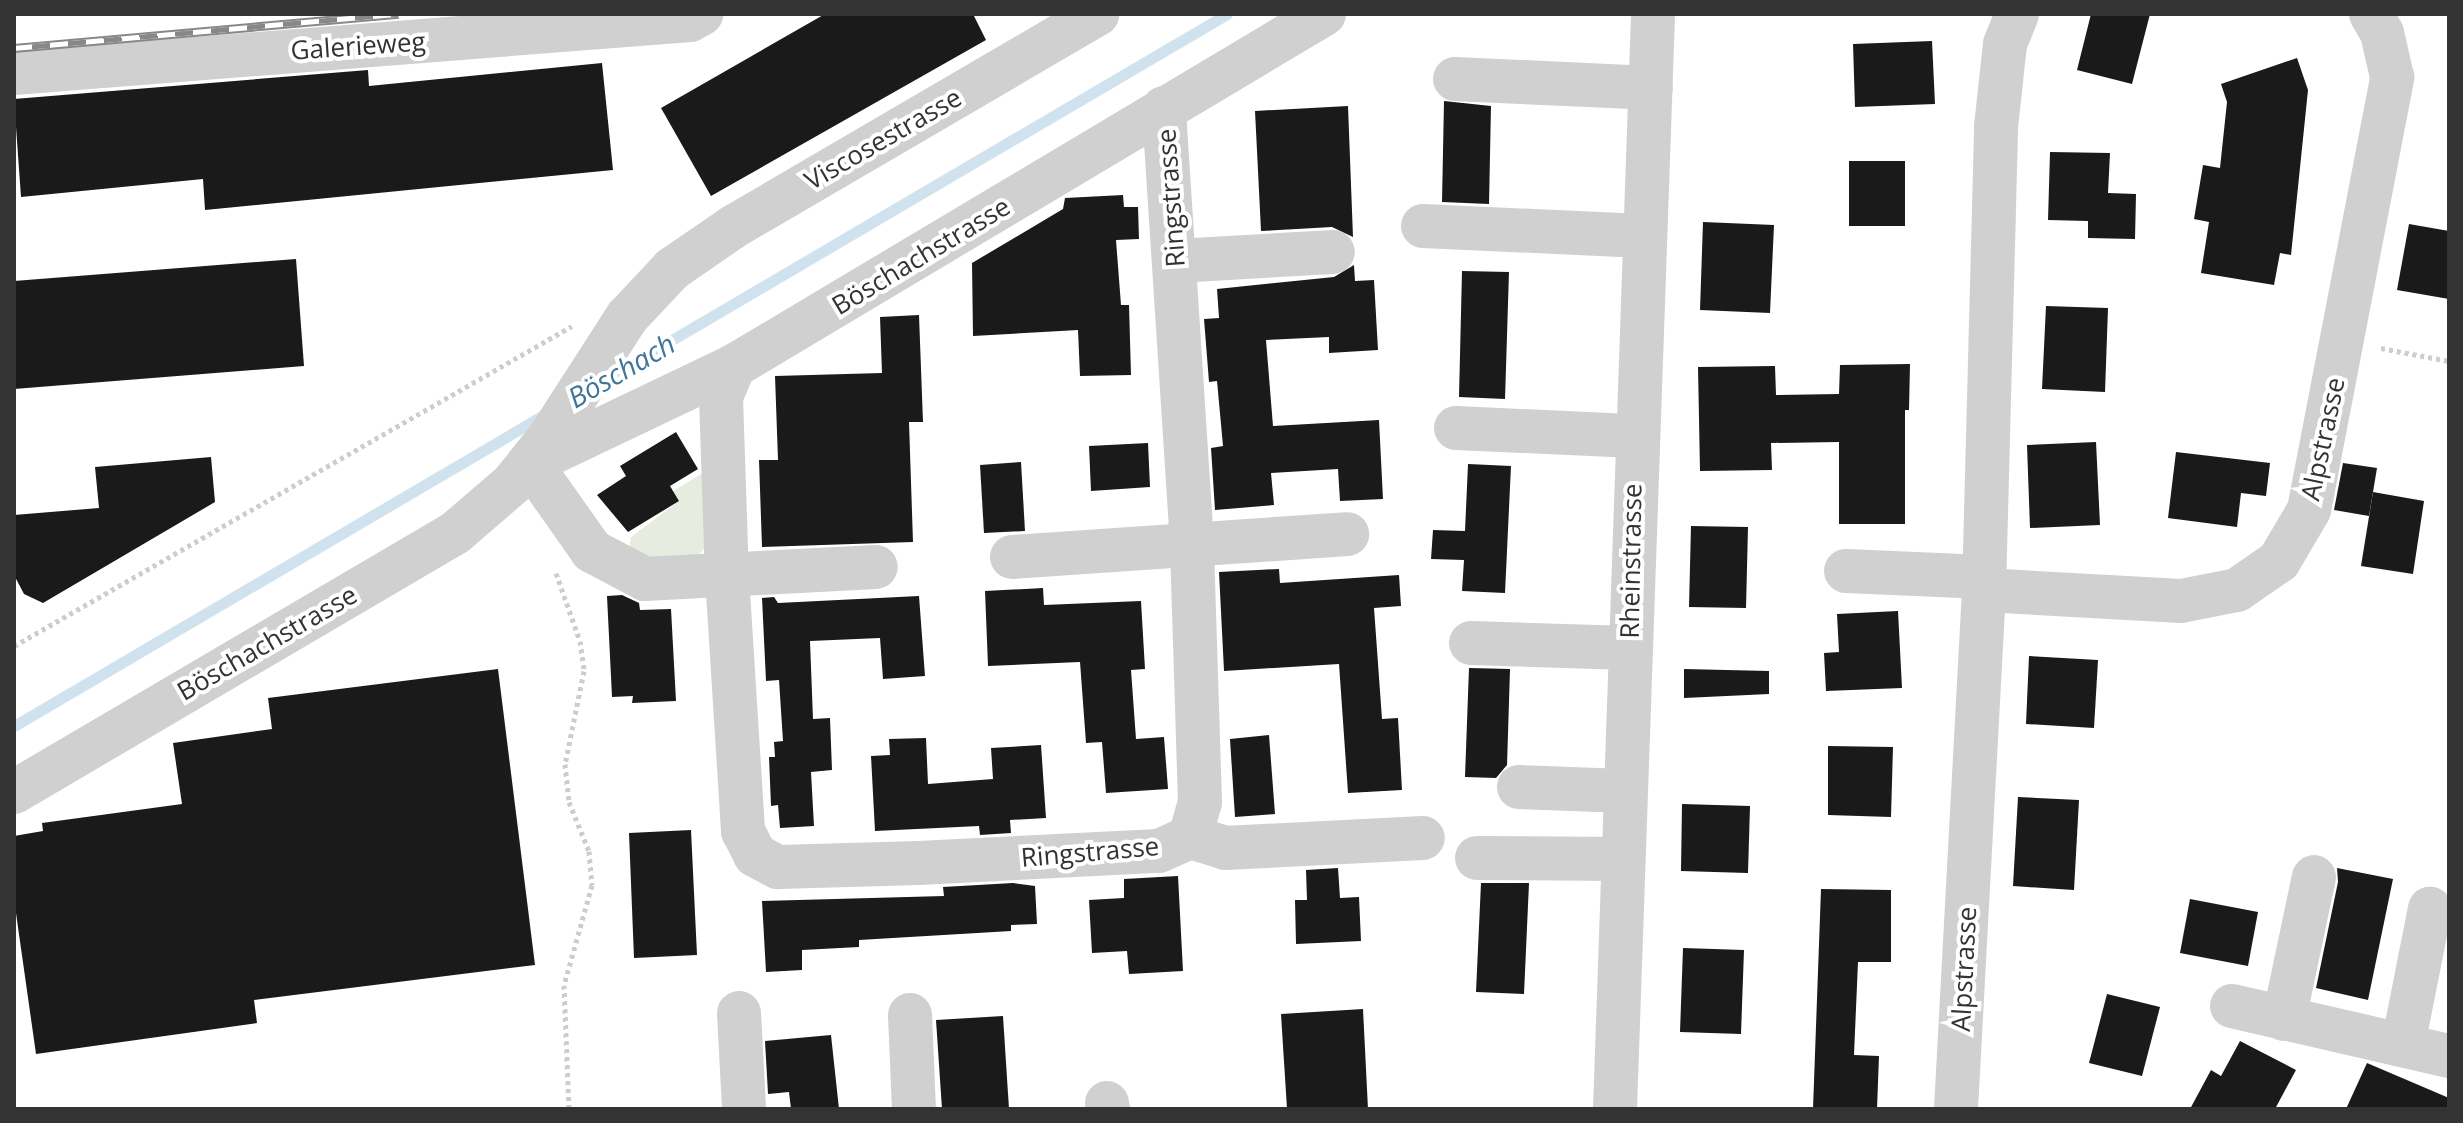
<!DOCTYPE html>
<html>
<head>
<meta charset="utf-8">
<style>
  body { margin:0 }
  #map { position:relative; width:2463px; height:1123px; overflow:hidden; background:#fff; font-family:"Open Sans",sans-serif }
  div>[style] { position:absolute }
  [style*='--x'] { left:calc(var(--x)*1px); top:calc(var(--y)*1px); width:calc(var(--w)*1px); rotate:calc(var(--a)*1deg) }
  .green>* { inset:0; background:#e6ecdf }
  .stream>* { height:11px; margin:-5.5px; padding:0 5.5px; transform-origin:5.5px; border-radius:5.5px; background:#cfe2ee }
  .building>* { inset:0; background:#1a1a1a }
  .path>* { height:5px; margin-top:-2.5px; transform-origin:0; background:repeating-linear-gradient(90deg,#cdcdcd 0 4px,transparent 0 8px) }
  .minor>* { height:44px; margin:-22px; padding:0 22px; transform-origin:22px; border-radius:22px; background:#d0d0d0 }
  .rail>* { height:9px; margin-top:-4.5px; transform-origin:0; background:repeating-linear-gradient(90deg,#fff 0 18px,#888 0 36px); box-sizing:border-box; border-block:2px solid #888 }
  span { translate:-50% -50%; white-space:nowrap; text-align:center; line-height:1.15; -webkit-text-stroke:8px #fff; paint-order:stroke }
  .street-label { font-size:26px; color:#333 }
  .water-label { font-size:28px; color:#3f7597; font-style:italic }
  .frame { position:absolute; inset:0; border:16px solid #333; pointer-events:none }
</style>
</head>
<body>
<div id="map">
  <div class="green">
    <i style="clip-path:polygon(708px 470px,706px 546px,699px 555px,691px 561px,628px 555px,631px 537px,679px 501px,673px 491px)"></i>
  </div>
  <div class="stream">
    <i style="--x:607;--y:378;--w:719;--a:-30.42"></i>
    <i style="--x:14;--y:726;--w:618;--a:-30.42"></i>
  </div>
  <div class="building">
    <i style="clip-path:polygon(825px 14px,973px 14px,986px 40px,711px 196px,661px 108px)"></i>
    <i style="clip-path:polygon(2091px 14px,2150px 14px,2132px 84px,2077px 70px)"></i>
    <i style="clip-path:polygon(1932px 41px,1935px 104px,1855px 107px,1853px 44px)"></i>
    <i style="clip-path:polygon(2297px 58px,2308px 90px,2291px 255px,2280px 253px,2274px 285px,2201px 273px,2209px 222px,2194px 219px,2203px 165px,2220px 168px,2227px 102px,2221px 84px)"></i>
    <i style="clip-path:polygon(602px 63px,613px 170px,205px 210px,203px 179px,21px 197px,14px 99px,368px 70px,369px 86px)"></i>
    <i style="clip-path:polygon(1444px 101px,1491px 106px,1489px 204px,1442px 202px)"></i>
    <i style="clip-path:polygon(1348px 106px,1353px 237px,1332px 227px,1261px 231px,1255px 111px)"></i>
    <i style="clip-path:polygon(2050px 152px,2110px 153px,2108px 193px,2136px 194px,2135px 239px,2088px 238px,2088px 221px,2048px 220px)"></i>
    <i style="clip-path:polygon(1849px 161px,1905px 161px,1905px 226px,1849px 226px)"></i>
    <i style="clip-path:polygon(1123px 195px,1124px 207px,1138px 207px,1139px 239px,1116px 240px,1121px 305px,1129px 305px,1131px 375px,1080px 376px,1078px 330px,973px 336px,972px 263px,1063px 209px,1065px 198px)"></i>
    <i style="clip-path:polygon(1703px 222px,1774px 225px,1770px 313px,1700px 310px)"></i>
    <i style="clip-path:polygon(2409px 224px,2449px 231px,2449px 299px,2397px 290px)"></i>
    <i style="clip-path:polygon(296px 259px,304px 366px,14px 389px,14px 281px)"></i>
    <i style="clip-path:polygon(1354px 265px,1355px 281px,1374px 280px,1378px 350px,1329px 353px,1329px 337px,1266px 340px,1273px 426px,1379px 420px,1383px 499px,1340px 501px,1338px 469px,1271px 473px,1274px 505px,1215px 510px,1211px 448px,1223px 446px,1217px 381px,1209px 382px,1204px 319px,1219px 318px,1217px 289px,1334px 277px)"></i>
    <i style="clip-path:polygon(1462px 271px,1509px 272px,1505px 399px,1459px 397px)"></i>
    <i style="clip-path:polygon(2046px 306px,2108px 308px,2105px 392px,2042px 389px)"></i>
    <i style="clip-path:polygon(919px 315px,923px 422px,909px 422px,913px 542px,762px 547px,759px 460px,778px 460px,775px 376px,882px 373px,880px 317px)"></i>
    <i style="clip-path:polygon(1910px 364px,1909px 410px,1905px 410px,1905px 524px,1839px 524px,1839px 442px,1771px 443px,1772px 470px,1700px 471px,1698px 367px,1775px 366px,1776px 395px,1839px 394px,1840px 365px)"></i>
    <i style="clip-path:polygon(676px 432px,698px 469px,670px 486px,679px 501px,628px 532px,597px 495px,626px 476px,620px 466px)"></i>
    <i style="clip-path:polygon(2096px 442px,2100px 525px,2030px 528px,2027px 445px)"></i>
    <i style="clip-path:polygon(1148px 443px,1150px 487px,1091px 491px,1089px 446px)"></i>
    <i style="clip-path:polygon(2176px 452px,2270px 463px,2266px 496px,2241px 493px,2237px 527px,2168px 518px)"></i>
    <i style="clip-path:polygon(211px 457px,215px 502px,43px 603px,24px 594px,14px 575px,14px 515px,99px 508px,95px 467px)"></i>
    <i style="clip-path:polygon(1021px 462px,1025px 531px,984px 533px,980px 465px)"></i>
    <i style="clip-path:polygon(2343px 463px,2377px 468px,2369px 516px,2334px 510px)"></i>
    <i style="clip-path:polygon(1468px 464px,1511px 466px,1505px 593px,1462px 591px,1464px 560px,1431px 559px,1433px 530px,1465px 531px)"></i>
    <i style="clip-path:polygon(2373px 492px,2424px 501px,2413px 574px,2361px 566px)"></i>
    <i style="clip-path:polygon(1691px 526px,1748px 527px,1746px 608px,1689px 607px)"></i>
    <i style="clip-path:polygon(1279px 569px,1280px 583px,1399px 575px,1401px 606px,1374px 608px,1382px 719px,1398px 718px,1402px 790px,1348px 793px,1339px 664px,1224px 671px,1219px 572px)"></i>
    <i style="clip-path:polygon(1043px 588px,1044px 605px,1141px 601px,1145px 669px,1131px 670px,1136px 739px,1164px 737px,1168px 789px,1106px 793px,1102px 742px,1086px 743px,1080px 662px,988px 666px,985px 591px)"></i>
    <i style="clip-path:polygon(622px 595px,639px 603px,640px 610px,671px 609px,676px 701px,632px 703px,633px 696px,612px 697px,607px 596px)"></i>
    <i style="clip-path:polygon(919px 596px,925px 676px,883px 679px,880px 638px,810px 641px,813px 719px,830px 718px,832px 770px,811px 772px,814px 826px,780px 828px,778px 805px,771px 806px,769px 757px,775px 757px,774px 742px,783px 741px,779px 680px,766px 681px,762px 598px,774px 597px,778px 603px)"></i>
    <i style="clip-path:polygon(1898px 611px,1902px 688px,1826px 691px,1824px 653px,1839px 652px,1837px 614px)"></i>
    <i style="clip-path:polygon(2029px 656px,2098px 660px,2094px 728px,2026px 724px)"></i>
    <i style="clip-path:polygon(1469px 668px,1510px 669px,1507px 765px,1496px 778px,1465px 777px)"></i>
    <i style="clip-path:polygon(498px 669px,535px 965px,254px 1000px,257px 1023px,36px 1054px,14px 899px,14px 836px,43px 831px,42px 823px,182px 804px,173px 743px,272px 729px,268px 698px)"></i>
    <i style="clip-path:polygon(1684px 669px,1769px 671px,1769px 694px,1684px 698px)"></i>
    <i style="clip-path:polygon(1269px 735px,1275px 814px,1235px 817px,1230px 739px)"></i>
    <i style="clip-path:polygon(926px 738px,928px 784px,993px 779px,991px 748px,1041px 745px,1046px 818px,1010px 820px,1011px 833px,980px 835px,979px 826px,875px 831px,871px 756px,890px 755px,889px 739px)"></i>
    <i style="clip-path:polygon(1828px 746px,1893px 747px,1891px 817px,1828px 815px)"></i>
    <i style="clip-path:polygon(2018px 797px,2079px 800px,2074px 890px,2013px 886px)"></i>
    <i style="clip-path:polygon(1682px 804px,1750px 806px,1748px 873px,1681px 871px)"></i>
    <i style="clip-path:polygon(691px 830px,697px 955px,634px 958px,629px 833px)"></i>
    <i style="clip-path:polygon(1338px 868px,1340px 898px,1359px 897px,1361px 941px,1296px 944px,1295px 900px,1307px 900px,1306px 870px)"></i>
    <i style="clip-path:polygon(2337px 868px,2393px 879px,2368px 1000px,2316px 988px,2338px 882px)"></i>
    <i style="clip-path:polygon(1178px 876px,1183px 971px,1129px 974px,1127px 951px,1092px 953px,1089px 900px,1124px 898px,1124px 879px)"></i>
    <i style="clip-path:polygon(1013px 883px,1035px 886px,1037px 924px,1011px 925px,1011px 931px,859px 940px,859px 947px,802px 950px,802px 970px,766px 972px,762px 901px,944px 896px,943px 887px)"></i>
    <i style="clip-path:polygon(1481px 883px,1529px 883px,1524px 994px,1476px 992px)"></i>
    <i style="clip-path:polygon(1821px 889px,1891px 890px,1891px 962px,1858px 962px,1854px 1055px,1879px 1056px,1877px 1109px,1813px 1109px)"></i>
    <i style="clip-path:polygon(2190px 899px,2258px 912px,2248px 966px,2180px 953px)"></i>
    <i style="clip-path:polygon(1683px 948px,1744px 950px,1741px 1034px,1680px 1032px)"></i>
    <i style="clip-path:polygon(2107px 994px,2160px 1007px,2142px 1076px,2089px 1063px)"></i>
    <i style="clip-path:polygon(1363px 1009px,1368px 1109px,1287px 1109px,1281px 1014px)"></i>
    <i style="clip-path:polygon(1003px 1016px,1009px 1109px,942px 1109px,936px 1020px)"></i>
    <i style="clip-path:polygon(831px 1035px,839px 1109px,791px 1109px,789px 1092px,768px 1094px,765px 1041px)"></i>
    <i style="clip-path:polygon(2240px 1041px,2296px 1070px,2275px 1109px,2190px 1109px,2211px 1070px,2221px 1076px)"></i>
    <i style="clip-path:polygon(2367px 1063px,2449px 1098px,2449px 1109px,2346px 1109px)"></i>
  </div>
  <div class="path">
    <i style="--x:2381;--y:348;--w:69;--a:10.8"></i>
    <i style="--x:556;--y:573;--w:72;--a:70.6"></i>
    <i style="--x:580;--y:641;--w:30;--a:82"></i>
    <i style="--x:584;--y:671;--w:95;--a:101.5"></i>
    <i style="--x:565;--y:764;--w:38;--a:84"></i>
    <i style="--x:569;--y:802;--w:53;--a:67.8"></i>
    <i style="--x:589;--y:851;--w:34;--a:85"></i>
    <i style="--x:592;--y:885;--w:104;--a:105.6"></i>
    <i style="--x:564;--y:985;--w:124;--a:87.7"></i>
    <i style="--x:14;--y:646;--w:643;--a:-29.83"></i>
  </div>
  <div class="minor">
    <i style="--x:14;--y:73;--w:678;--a:-4.48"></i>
    <i style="--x:690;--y:20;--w:13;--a:-29"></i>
    <i style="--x:1455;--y:79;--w:196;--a:2.6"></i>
    <i style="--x:1423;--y:226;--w:220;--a:2.6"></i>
    <i style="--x:1176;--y:261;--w:157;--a:-3.3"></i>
    <i style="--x:734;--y:366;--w:34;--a:113"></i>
    <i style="--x:721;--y:397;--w:179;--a:88.1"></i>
    <i style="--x:727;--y:576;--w:256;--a:86.4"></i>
    <i style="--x:743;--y:831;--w:27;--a:63"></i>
    <i style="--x:755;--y:855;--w:26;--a:28"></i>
    <i style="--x:778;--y:867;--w:141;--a:-1.6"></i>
    <i style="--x:919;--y:863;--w:240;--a:-2.9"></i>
    <i style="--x:1159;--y:851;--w:34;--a:-24"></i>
    <i style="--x:1190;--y:837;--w:36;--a:-74"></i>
    <i style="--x:1200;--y:802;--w:258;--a:-91.8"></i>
    <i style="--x:1192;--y:544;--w:437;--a:-93.7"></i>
    <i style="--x:1456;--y:428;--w:179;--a:2.6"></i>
    <i style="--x:537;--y:460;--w:218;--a:-25.5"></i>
    <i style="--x:734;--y:366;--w:687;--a:-30.82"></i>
    <i style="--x:530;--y:463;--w:108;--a:54.8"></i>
    <i style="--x:592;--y:551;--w:60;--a:27.8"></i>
    <i style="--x:645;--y:579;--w:231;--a:-3"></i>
    <i style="--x:1012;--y:557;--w:336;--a:-3.9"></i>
    <i style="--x:1846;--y:571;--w:139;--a:2.5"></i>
    <i style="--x:1984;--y:590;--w:197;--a:3.2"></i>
    <i style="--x:2181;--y:601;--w:57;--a:-11.1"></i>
    <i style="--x:2237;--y:590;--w:51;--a:-34.6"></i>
    <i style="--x:2279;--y:561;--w:59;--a:-59.5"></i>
    <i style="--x:2309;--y:510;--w:441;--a:-79.1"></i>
    <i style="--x:2392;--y:77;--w:45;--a:-102.8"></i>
    <i style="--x:2382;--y:33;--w:22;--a:-120"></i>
    <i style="--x:1471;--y:643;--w:158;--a:1.8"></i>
    <i style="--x:1519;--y:787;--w:106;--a:2.2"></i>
    <i style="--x:14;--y:792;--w:511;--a:-30.43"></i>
    <i style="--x:455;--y:533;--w:75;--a:-40.7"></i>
    <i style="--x:512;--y:484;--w:59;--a:-51.2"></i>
    <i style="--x:549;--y:438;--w:144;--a:-57.2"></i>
    <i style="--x:627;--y:317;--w:66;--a:-46.8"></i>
    <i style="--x:672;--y:269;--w:74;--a:-34.5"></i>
    <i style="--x:733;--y:227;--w:422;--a:-30.3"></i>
    <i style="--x:1190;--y:837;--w:37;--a:17"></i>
    <i style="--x:1225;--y:848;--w:198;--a:-2.9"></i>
    <i style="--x:1477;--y:858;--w:146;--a:0.4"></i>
    <i style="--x:2232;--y:1006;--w:223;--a:13"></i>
    <i style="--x:739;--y:1013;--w:96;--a:87"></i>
    <i style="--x:910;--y:1015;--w:94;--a:87.6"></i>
    <i style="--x:2284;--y:1019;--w:145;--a:-78.1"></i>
    <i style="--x:2403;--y:1045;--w:139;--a:-78.8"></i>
    <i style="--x:1107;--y:1103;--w:6;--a:81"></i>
    <i style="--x:1615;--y:1109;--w:1096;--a:-88.01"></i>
    <i style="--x:1956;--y:1109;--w:520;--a:-86.91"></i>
    <i style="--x:1984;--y:590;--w:463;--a:-88.5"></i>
    <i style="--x:1996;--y:127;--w:83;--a:-83.8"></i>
    <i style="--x:2005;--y:44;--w:32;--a:-68"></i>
  </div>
  <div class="rail">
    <i style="--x:14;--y:48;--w:386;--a:-5.1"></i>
  </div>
  <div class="street-label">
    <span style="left:358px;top:46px;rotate:-4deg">Galerieweg</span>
    <span style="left:883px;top:139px;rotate:-30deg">Viscosestrasse</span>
    <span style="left:1171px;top:198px;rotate:-94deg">Ringstrasse</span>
    <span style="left:921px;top:256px;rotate:-31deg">Böschachstrasse</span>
    <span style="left:2323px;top:439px;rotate:-78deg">Alpstrasse</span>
    <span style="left:1631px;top:561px;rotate:-89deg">Rheinstrasse</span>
    <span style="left:267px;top:643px;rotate:-30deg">Böschachstrasse</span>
    <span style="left:1090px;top:852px;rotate:-5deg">Ringstrasse</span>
    <span style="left:1964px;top:969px;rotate:-87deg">Alpstrasse</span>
  </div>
  <div class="water-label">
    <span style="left:621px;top:370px;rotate:-30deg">Böschach</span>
  </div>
  <div class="frame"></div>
</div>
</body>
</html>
